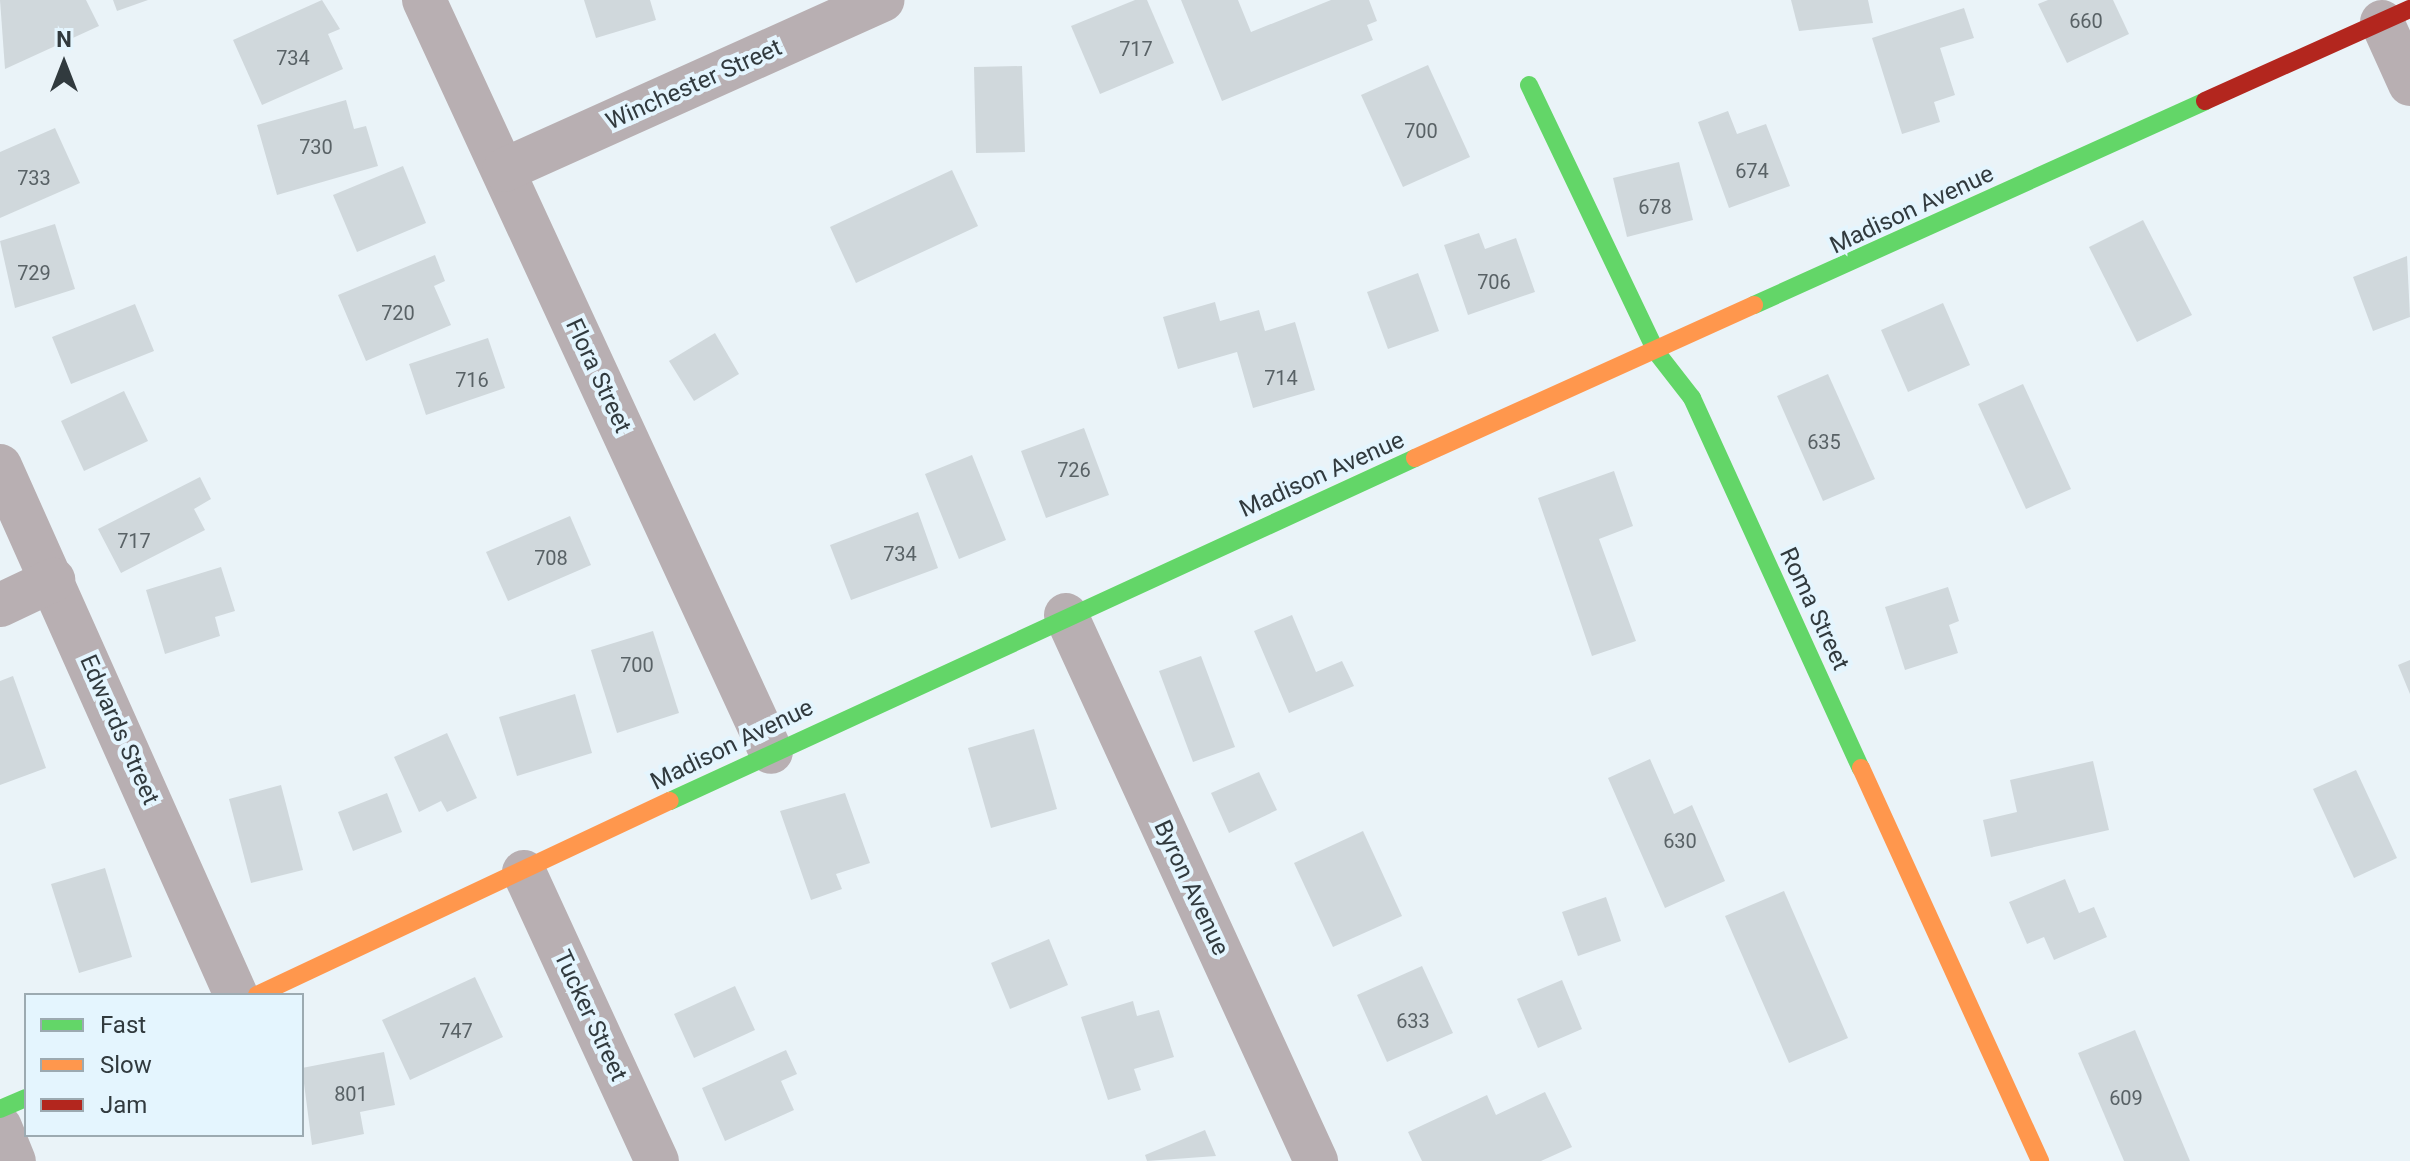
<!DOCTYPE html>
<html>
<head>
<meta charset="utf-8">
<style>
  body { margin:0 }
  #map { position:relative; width:2410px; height:1161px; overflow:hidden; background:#eaf3f8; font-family:Roboto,sans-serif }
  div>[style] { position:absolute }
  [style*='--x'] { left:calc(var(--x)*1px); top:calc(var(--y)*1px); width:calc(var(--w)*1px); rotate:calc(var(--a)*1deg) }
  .building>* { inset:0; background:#d0d8dc }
  .street>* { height:44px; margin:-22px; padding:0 22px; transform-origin:22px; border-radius:22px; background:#b8afb2 }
  .fast>* { height:18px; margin:-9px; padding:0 9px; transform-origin:9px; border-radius:9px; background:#63d668 }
  .slow>* { height:18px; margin:-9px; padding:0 9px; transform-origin:9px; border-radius:9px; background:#ff974d }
  .jam>* { height:18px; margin:-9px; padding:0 9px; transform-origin:9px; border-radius:9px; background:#b3261e }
  span { translate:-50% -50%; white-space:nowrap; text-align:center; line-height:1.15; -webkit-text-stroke:8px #e4f5fe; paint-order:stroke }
  .number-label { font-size:20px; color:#596266 }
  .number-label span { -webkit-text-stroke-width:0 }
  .street-label { font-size:24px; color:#313a3e }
  .legend { position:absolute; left:24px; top:993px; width:280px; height:144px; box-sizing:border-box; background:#e4f5fe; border:2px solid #9caab1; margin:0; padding:10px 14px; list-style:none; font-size:24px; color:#313a3e }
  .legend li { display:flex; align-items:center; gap:16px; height:40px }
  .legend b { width:40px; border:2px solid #9caab1 }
  .north { position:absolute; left:24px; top:24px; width:80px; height:80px; -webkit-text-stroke:6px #e4f5fe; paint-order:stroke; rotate:0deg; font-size:22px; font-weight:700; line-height:32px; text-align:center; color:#313a3e }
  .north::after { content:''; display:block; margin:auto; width:28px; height:36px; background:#313a3e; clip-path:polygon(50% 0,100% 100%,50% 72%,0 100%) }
</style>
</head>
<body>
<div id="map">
  <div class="building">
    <i style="clip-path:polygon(0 0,86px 0,99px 26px,5px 69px)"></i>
    <i style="clip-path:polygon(113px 0,148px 0,117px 11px)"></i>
    <i style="clip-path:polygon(322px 0,340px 29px,328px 34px,343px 69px,262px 105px,233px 40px)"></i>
    <i style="clip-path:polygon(584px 0,650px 0,656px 20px,596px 38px)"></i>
    <i style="clip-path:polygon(1135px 0,1147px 0,1174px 63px,1100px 94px,1071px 26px)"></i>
    <i style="clip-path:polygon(1181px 0,1238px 0,1251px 32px,1331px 0,1369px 0,1377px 21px,1367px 25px,1373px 40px,1222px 101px)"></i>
    <i style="clip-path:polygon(1791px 0,1868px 0,1873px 23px,1799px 31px)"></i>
    <i style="clip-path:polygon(2048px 0,2113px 0,2129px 34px,2067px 63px,2038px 4px)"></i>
    <i style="clip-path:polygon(1964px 8px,1974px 38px,1940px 48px,1955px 95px,1934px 102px,1940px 122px,1902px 134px,1872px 38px)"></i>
    <i style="clip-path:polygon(1428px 65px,1470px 157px,1403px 187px,1361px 95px)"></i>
    <i style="clip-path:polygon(1022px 66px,1025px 152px,976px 153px,974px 67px)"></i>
    <i style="clip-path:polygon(346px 100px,354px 129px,366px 126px,378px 166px,277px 195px,257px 125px)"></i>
    <i style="clip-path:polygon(1728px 111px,1737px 134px,1766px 124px,1790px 186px,1729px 208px,1698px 122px)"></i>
    <i style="clip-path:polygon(55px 128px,80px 183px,0 218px,0 152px)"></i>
    <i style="clip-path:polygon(1679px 162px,1693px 220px,1627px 237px,1613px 178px)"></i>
    <i style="clip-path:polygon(403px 166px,426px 223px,357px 252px,333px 195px)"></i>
    <i style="clip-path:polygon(952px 170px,978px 226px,856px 283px,830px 227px)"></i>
    <i style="clip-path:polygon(2143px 220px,2192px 315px,2137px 342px,2089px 247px)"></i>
    <i style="clip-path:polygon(55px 224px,75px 289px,15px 308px,0 241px)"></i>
    <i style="clip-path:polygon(1479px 233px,1485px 249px,1516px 238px,1535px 292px,1468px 315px,1444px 245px)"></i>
    <i style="clip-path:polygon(435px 255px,445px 281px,434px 286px,451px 325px,366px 361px,338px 295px)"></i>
    <i style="clip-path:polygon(2407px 256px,2410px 317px,2373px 331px,2353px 277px)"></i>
    <i style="clip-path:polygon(1418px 273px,1439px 331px,1388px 349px,1367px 292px)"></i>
    <i style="clip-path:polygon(1215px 302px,1220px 321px,1259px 310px,1265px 331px,1295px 322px,1315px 390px,1253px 408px,1237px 352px,1178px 369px,1163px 317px)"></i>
    <i style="clip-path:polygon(1943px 303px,1970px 365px,1908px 392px,1881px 330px)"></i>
    <i style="clip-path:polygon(135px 304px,154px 351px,71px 384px,52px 337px)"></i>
    <i style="clip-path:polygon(715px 333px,739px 374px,694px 401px,669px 361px)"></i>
    <i style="clip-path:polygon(488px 338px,505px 388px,426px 415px,409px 364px)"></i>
    <i style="clip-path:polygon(1828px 374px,1875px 479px,1823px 501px,1777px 396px)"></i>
    <i style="clip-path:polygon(2023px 384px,2071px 489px,2026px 509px,1978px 404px)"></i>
    <i style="clip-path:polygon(124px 391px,148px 441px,84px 471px,61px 421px)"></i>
    <i style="clip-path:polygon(1084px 428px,1109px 495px,1046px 518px,1021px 451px)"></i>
    <i style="clip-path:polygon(972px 455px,1006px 540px,959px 559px,925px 474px)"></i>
    <i style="clip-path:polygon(1614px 471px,1633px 526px,1599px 539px,1636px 641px,1592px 656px,1538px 498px)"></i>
    <i style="clip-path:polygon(200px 477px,211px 499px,194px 509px,205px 530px,121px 573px,98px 529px)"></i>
    <i style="clip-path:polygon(918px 512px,938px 568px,851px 600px,830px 545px)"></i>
    <i style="clip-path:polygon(570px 516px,591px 565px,508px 601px,486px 552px)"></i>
    <i style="clip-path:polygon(221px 567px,235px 611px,215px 617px,220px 636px,165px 654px,146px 590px)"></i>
    <i style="clip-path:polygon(1948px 587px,1959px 621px,1949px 625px,1958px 653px,1905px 670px,1885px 607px)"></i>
    <i style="clip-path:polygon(1292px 615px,1316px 672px,1342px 661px,1354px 686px,1289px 713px,1254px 631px)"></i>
    <i style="clip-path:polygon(653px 631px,679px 713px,617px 733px,591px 650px)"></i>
    <i style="clip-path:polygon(1201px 656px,1235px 747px,1193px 762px,1159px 671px)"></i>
    <i style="clip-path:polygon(2410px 660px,2410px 694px,2398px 665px)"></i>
    <i style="clip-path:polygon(13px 676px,46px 768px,0 785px,0 681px)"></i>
    <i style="clip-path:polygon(575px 694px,592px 753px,517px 776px,499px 717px)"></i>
    <i style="clip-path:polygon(1034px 729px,1057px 809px,991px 828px,968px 748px)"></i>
    <i style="clip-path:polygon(447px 733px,477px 798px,447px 812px,441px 801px,419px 812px,394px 757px)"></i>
    <i style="clip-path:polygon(1650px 759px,1674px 814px,1692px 805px,1725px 881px,1665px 908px,1608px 778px)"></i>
    <i style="clip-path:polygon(2093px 761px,2109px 830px,1991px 857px,1983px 820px,2017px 812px,2010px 780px)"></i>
    <i style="clip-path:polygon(2356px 770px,2397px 858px,2354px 878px,2313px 789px)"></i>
    <i style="clip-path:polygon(1259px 772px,1277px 810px,1229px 833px,1211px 793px)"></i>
    <i style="clip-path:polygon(281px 785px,303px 870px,251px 883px,229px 799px)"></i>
    <i style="clip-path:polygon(387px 793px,402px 832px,353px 851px,338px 812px)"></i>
    <i style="clip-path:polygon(845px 793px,870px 863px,836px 874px,842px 889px,811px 900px,780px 811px)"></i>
    <i style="clip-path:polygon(1363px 831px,1402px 916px,1333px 947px,1294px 863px)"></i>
    <i style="clip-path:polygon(105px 868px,132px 957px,79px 973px,51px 884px)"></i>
    <i style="clip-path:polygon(2065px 879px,2079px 913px,2094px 907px,2107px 937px,2054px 960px,2044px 937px,2027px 944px,2009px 902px)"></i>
    <i style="clip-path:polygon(1784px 891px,1848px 1038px,1789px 1063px,1725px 916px)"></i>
    <i style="clip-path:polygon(1606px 897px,1621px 941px,1578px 956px,1562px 912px)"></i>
    <i style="clip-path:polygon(1049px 939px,1068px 985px,1010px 1009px,991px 963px)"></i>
    <i style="clip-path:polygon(1422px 966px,1453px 1033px,1387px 1062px,1357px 995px)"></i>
    <i style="clip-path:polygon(475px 977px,503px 1037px,410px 1080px,382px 1020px)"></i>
    <i style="clip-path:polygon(1562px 980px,1582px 1029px,1538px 1048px,1517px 999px)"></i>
    <i style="clip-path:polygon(735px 986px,755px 1030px,694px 1058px,674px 1014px)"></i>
    <i style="clip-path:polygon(1133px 1001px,1137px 1016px,1159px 1010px,1174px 1057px,1134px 1069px,1141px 1090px,1108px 1100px,1081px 1017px)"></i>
    <i style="clip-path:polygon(2135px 1030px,2190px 1161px,2124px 1161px,2078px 1053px)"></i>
    <i style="clip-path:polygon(786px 1050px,797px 1074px,781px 1081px,794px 1110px,725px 1141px,702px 1088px)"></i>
    <i style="clip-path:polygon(384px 1052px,395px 1105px,360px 1112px,364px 1134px,312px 1145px,302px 1068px)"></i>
    <i style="clip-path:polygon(1545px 1092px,1572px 1147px,1541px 1161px,1422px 1161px,1408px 1132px,1487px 1095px,1496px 1115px)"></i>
    <i style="clip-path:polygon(1205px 1130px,1216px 1156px,1147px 1161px,1145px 1155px)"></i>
  </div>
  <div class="street">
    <i style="--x:424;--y:0;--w:828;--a:65.23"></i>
    <i style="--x:2382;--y:22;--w:68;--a:65.7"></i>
    <i style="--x:504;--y:170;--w:415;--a:-24.2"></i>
    <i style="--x:0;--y:466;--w:579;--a:65.96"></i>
    <i style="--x:0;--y:605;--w:59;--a:-25.3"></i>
    <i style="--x:1066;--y:615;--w:601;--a:65.4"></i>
    <i style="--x:524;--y:872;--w:318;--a:65.3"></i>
    <i style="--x:0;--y:1127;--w:37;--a:68"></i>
  </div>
  <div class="fast">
    <i style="--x:1529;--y:85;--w:297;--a:64.5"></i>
    <i style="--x:1657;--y:353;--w:57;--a:52.1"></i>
    <i style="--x:1692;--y:398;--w:407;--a:65.5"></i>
    <i style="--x:1754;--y:305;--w:495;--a:-24.3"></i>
    <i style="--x:670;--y:801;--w:820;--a:-24.72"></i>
    <i style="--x:0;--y:1109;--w:28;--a:-23"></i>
  </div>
  <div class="slow">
    <i style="--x:1415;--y:458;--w:372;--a:-24.3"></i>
    <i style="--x:1861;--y:768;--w:432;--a:65.5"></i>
    <i style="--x:257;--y:995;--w:456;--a:-25.2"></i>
  </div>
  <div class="jam">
    <i style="--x:2205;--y:101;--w:225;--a:-24.2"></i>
  </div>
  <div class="number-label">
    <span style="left:2086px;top:21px">660</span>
    <span style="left:1136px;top:49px">717</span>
    <span style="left:293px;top:58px">734</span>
    <span style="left:1421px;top:131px">700</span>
    <span style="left:316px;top:147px">730</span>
    <span style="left:1752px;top:171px">674</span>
    <span style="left:34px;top:178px">733</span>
    <span style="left:1655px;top:207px">678</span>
    <span style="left:34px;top:273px">729</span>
    <span style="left:1494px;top:282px">706</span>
    <span style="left:398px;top:313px">720</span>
    <span style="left:1281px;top:378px">714</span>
    <span style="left:472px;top:380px">716</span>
    <span style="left:1824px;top:442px">635</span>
    <span style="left:1074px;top:470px">726</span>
    <span style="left:134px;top:541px">717</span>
    <span style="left:900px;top:554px">734</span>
    <span style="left:551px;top:558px">708</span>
    <span style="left:637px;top:665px">700</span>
    <span style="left:1680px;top:841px">630</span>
    <span style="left:1413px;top:1021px">633</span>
    <span style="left:456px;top:1031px">747</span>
    <span style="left:351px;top:1094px">801</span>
    <span style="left:2126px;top:1098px">609</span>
  </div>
  <div class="street-label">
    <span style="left:694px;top:85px;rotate:-24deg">Winchester Street</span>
    <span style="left:1912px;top:210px;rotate:-25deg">Madison Avenue</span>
    <span style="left:598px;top:376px;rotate:65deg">Flora Street</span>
    <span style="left:1322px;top:475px;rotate:-24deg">Madison Avenue</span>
    <span style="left:1814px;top:609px;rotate:65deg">Roma Street</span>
    <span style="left:119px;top:730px;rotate:66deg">Edwards Street</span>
    <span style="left:732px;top:745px;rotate:-26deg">Madison Avenue</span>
    <span style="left:1191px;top:888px;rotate:65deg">Byron Avenue</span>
    <span style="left:590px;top:1016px;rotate:65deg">Tucker Street</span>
  </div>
  <ul class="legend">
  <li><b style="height:10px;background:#63d668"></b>Fast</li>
  <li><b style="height:10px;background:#ff974d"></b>Slow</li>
  <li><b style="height:10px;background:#b3261e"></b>Jam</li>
  </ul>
  <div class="north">N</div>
</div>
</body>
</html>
